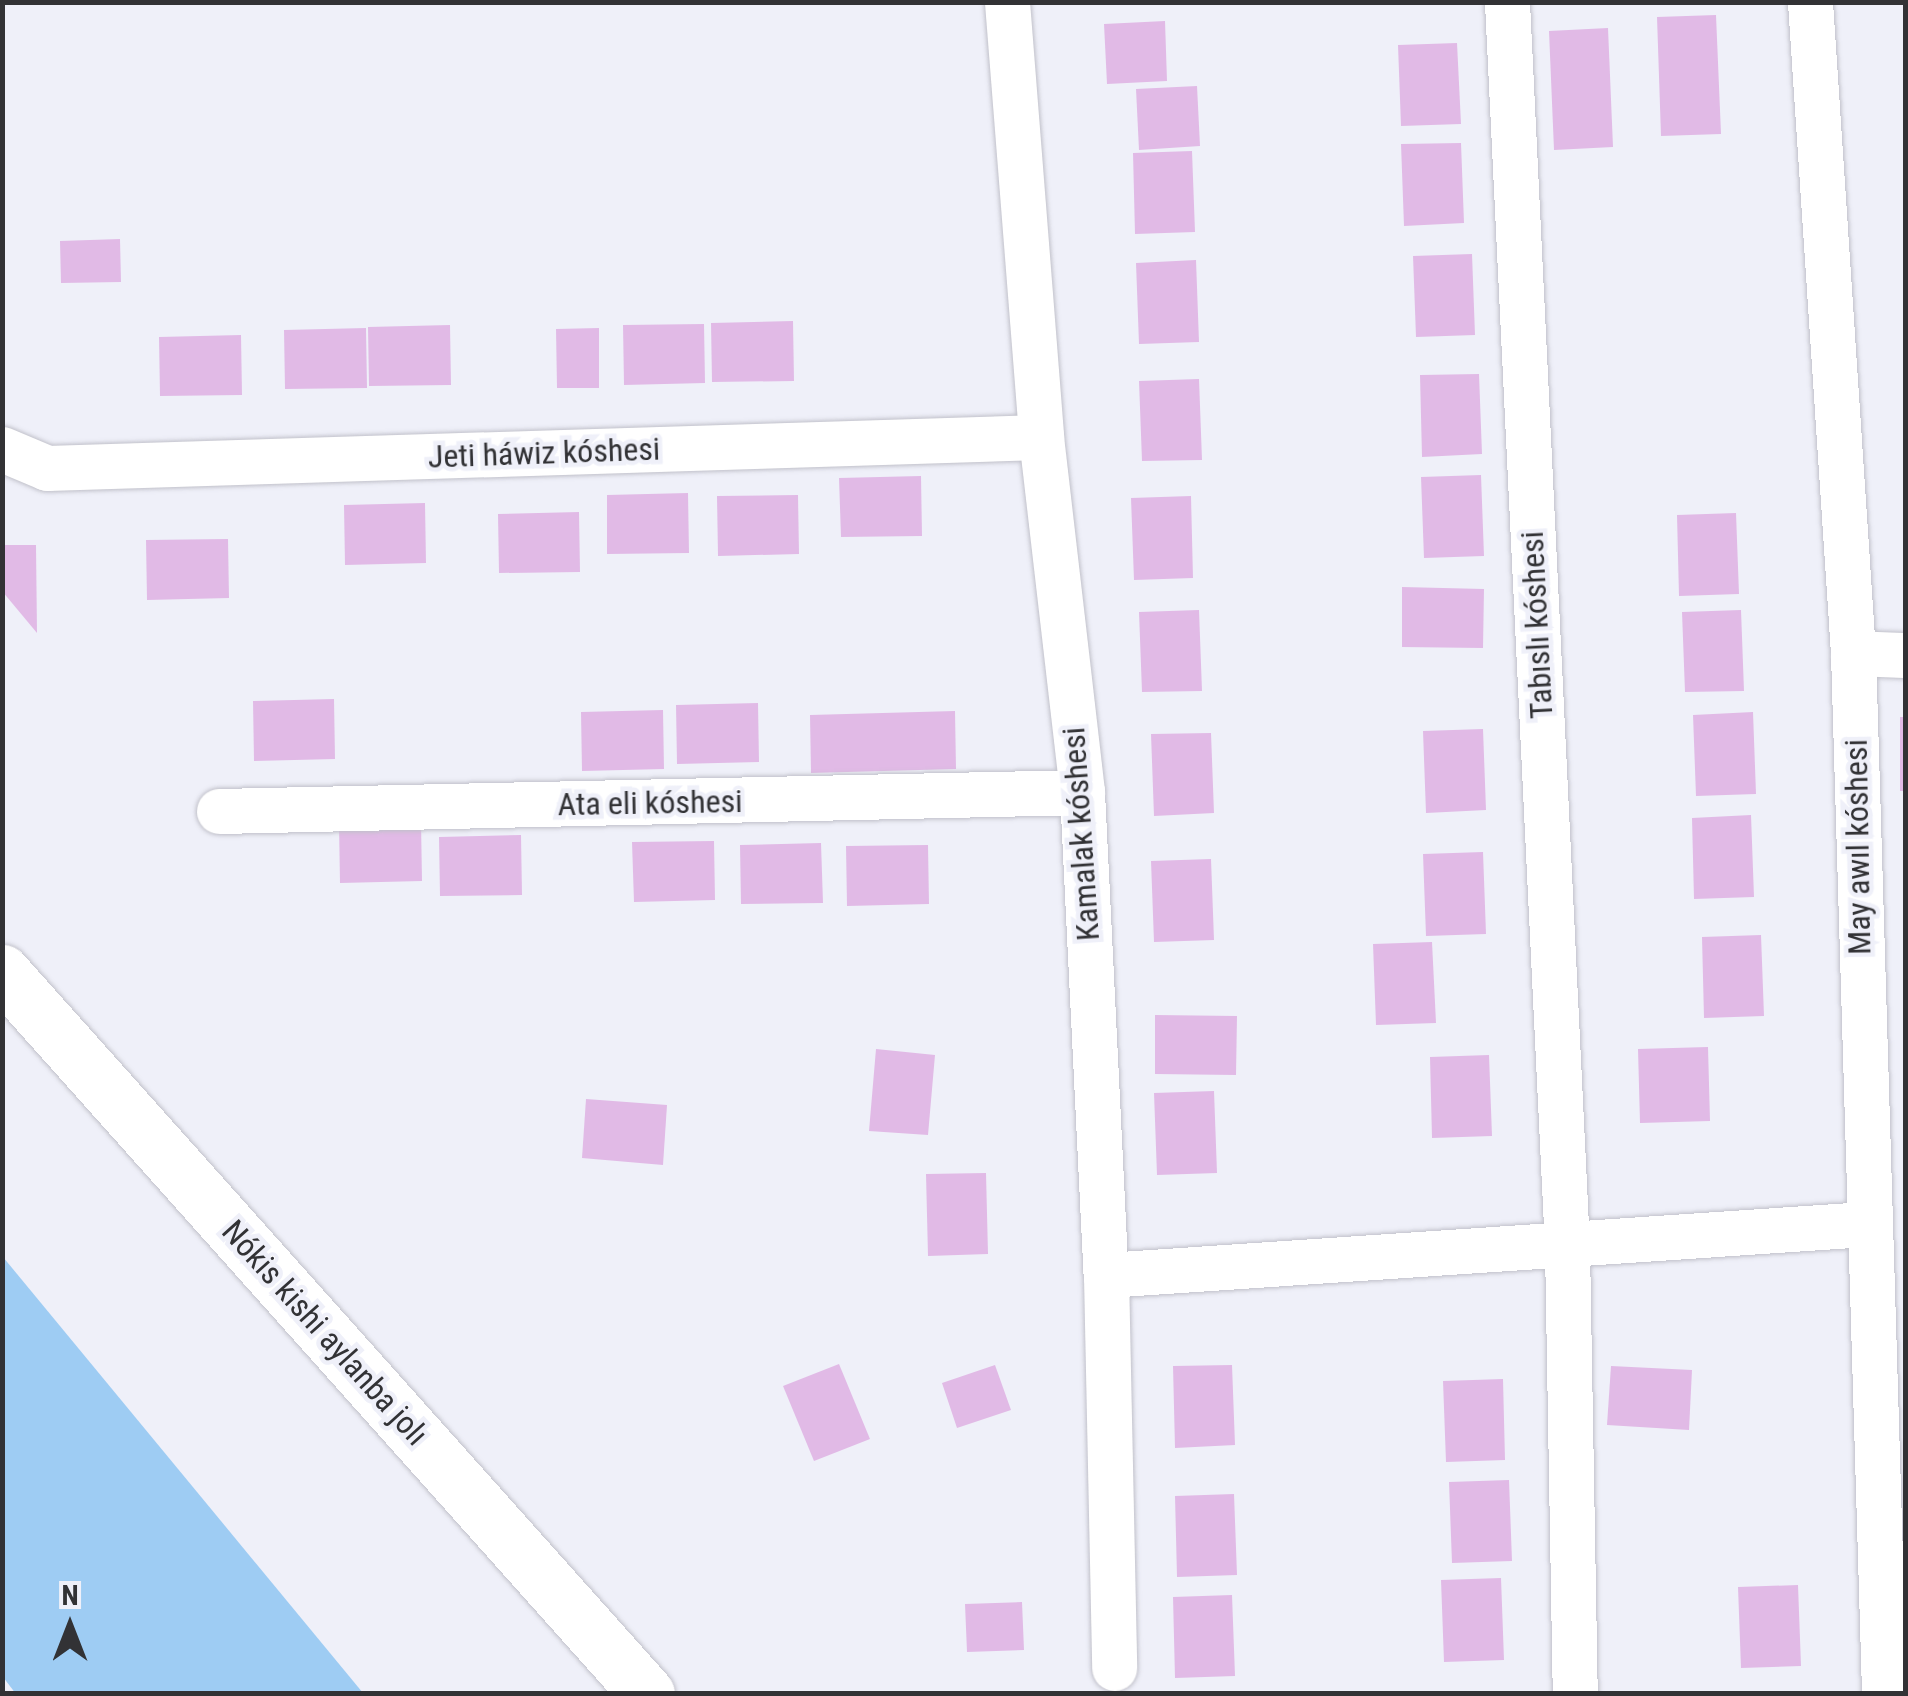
<!DOCTYPE html>
<html>
<head>
<meta charset="utf-8">
<style>
  body { margin:0 }
  #map { position:relative; width:1908px; height:1696px; overflow:hidden; background:#eff0f9; font-family:"Roboto Condensed",sans-serif }
  div>[style] { position:absolute }
  [style*='--x'] { left:calc(var(--x)*1px); top:calc(var(--y)*1px); width:calc(var(--w)*1px); rotate:calc(var(--a)*1deg) }
  .water>* { inset:0; background:#9eccf3 }
  .building>* { inset:0; background:#e1bae6 }
  .roads { filter:drop-shadow(0 0 2px #c1c1ca) drop-shadow(0 0 2px #c1c1ca) }
  .minor>* { height:45px; margin:-22.5px; padding:0 22.5px; transform-origin:22.5px; border-radius:22.5px; background:#fff }
  .secondary>* { height:55px; margin:-27.5px; padding:0 27.5px; transform-origin:27.5px; border-radius:27.5px; background:#fff }
  span { translate:-50% -50%; white-space:nowrap; text-align:center; line-height:1.15; -webkit-text-stroke:9px #eff0f9; paint-order:stroke }
  .street-label { font-size:32px; color:#323235 }
  .frame { position:absolute; inset:0; border:5px solid #323235; pointer-events:none }
  .north { position:absolute; left:20px; top:1576px; width:100px; height:100px; -webkit-text-stroke:8px #eff0f9; paint-order:stroke; rotate:0deg; font-size:28px; font-weight:700; line-height:40px; text-align:center; color:#323235 }
  .north::after { content:''; display:block; margin:auto; width:35px; height:45px; background:#323235; clip-path:polygon(50% 0,100% 100%,50% 72%,0 100%) }
</style>
</head>
<body>
<div id="map">
  <div class="water">
    <i style="clip-path:polygon(3px 1257px,363px 1693px,16px 1694px,3px 1677px)"></i>
  </div>
  <div class="building">
    <i style="clip-path:polygon(1716px 15px,1721px 134px,1661px 136px,1657px 17px)"></i>
    <i style="clip-path:polygon(1165px 21px,1167px 81px,1107px 84px,1104px 24px)"></i>
    <i style="clip-path:polygon(1608px 28px,1613px 147px,1554px 150px,1549px 31px)"></i>
    <i style="clip-path:polygon(1457px 43px,1461px 124px,1401px 126px,1398px 45px)"></i>
    <i style="clip-path:polygon(1197px 86px,1200px 146px,1139px 150px,1136px 89px)"></i>
    <i style="clip-path:polygon(1461px 143px,1464px 223px,1404px 226px,1401px 144px)"></i>
    <i style="clip-path:polygon(1192px 151px,1195px 232px,1135px 234px,1133px 153px)"></i>
    <i style="clip-path:polygon(120px 239px,121px 282px,61px 283px,60px 241px)"></i>
    <i style="clip-path:polygon(1472px 254px,1475px 335px,1416px 337px,1413px 256px)"></i>
    <i style="clip-path:polygon(1196px 260px,1199px 342px,1139px 344px,1136px 263px)"></i>
    <i style="clip-path:polygon(793px 321px,794px 381px,712px 382px,711px 323px)"></i>
    <i style="clip-path:polygon(704px 324px,705px 383px,624px 385px,623px 325px)"></i>
    <i style="clip-path:polygon(450px 325px,451px 385px,369px 386px,368px 327px)"></i>
    <i style="clip-path:polygon(366px 328px,367px 388px,285px 389px,284px 330px)"></i>
    <i style="clip-path:polygon(599px 328px,599px 388px,557px 388px,556px 329px)"></i>
    <i style="clip-path:polygon(241px 335px,242px 395px,160px 396px,159px 337px)"></i>
    <i style="clip-path:polygon(1479px 374px,1482px 454px,1422px 457px,1420px 375px)"></i>
    <i style="clip-path:polygon(1199px 379px,1202px 460px,1142px 461px,1139px 381px)"></i>
    <i style="clip-path:polygon(1481px 475px,1484px 556px,1424px 558px,1421px 477px)"></i>
    <i style="clip-path:polygon(921px 476px,922px 536px,841px 537px,839px 478px)"></i>
    <i style="clip-path:polygon(688px 493px,689px 553px,607px 554px,607px 495px)"></i>
    <i style="clip-path:polygon(798px 495px,799px 554px,718px 556px,717px 496px)"></i>
    <i style="clip-path:polygon(1191px 496px,1193px 578px,1134px 580px,1131px 498px)"></i>
    <i style="clip-path:polygon(425px 503px,426px 563px,345px 565px,344px 505px)"></i>
    <i style="clip-path:polygon(579px 512px,580px 572px,499px 573px,498px 514px)"></i>
    <i style="clip-path:polygon(1736px 513px,1739px 594px,1679px 596px,1677px 515px)"></i>
    <i style="clip-path:polygon(228px 539px,229px 598px,147px 600px,146px 540px)"></i>
    <i style="clip-path:polygon(2px 545px,36px 545px,37px 633px,2px 591px)"></i>
    <i style="clip-path:polygon(1402px 587px,1484px 589px,1483px 648px,1402px 647px)"></i>
    <i style="clip-path:polygon(1199px 610px,1202px 691px,1142px 692px,1139px 612px)"></i>
    <i style="clip-path:polygon(1741px 610px,1744px 691px,1685px 692px,1682px 612px)"></i>
    <i style="clip-path:polygon(334px 699px,335px 759px,254px 761px,253px 701px)"></i>
    <i style="clip-path:polygon(758px 703px,759px 762px,677px 764px,676px 705px)"></i>
    <i style="clip-path:polygon(663px 710px,664px 769px,582px 771px,581px 712px)"></i>
    <i style="clip-path:polygon(955px 711px,956px 769px,811px 773px,810px 715px)"></i>
    <i style="clip-path:polygon(1753px 712px,1756px 794px,1696px 796px,1693px 715px)"></i>
    <i style="clip-path:polygon(1900px 717px,1906px 717px,1906px 791px,1900px 791px)"></i>
    <i style="clip-path:polygon(1483px 729px,1486px 810px,1426px 813px,1423px 731px)"></i>
    <i style="clip-path:polygon(1211px 733px,1214px 813px,1154px 816px,1151px 734px)"></i>
    <i style="clip-path:polygon(1751px 815px,1754px 897px,1694px 899px,1692px 818px)"></i>
    <i style="clip-path:polygon(421px 822px,422px 881px,340px 883px,339px 824px)"></i>
    <i style="clip-path:polygon(521px 835px,522px 895px,440px 896px,439px 837px)"></i>
    <i style="clip-path:polygon(714px 841px,715px 900px,634px 902px,632px 842px)"></i>
    <i style="clip-path:polygon(821px 843px,823px 903px,741px 904px,740px 845px)"></i>
    <i style="clip-path:polygon(928px 845px,929px 904px,847px 906px,846px 846px)"></i>
    <i style="clip-path:polygon(1483px 852px,1486px 934px,1426px 936px,1423px 854px)"></i>
    <i style="clip-path:polygon(1211px 859px,1214px 940px,1154px 942px,1151px 861px)"></i>
    <i style="clip-path:polygon(1761px 935px,1764px 1016px,1704px 1018px,1702px 937px)"></i>
    <i style="clip-path:polygon(1432px 942px,1436px 1023px,1376px 1025px,1373px 944px)"></i>
    <i style="clip-path:polygon(1155px 1015px,1237px 1016px,1236px 1075px,1155px 1074px)"></i>
    <i style="clip-path:polygon(1708px 1047px,1710px 1121px,1640px 1123px,1638px 1049px)"></i>
    <i style="clip-path:polygon(876px 1049px,935px 1055px,928px 1135px,869px 1131px)"></i>
    <i style="clip-path:polygon(1489px 1055px,1492px 1136px,1432px 1138px,1430px 1057px)"></i>
    <i style="clip-path:polygon(1214px 1091px,1217px 1173px,1157px 1175px,1154px 1093px)"></i>
    <i style="clip-path:polygon(586px 1099px,667px 1105px,663px 1165px,582px 1158px)"></i>
    <i style="clip-path:polygon(986px 1173px,988px 1254px,928px 1256px,926px 1174px)"></i>
    <i style="clip-path:polygon(839px 1364px,870px 1439px,814px 1461px,783px 1386px)"></i>
    <i style="clip-path:polygon(995px 1365px,1011px 1410px,957px 1428px,942px 1383px)"></i>
    <i style="clip-path:polygon(1232px 1365px,1235px 1445px,1175px 1448px,1173px 1366px)"></i>
    <i style="clip-path:polygon(1611px 1366px,1692px 1370px,1689px 1430px,1607px 1425px)"></i>
    <i style="clip-path:polygon(1503px 1379px,1505px 1460px,1446px 1462px,1443px 1381px)"></i>
    <i style="clip-path:polygon(1509px 1480px,1512px 1561px,1452px 1563px,1449px 1482px)"></i>
    <i style="clip-path:polygon(1234px 1494px,1237px 1575px,1177px 1577px,1175px 1496px)"></i>
    <i style="clip-path:polygon(1501px 1578px,1504px 1660px,1444px 1662px,1441px 1580px)"></i>
    <i style="clip-path:polygon(1798px 1585px,1801px 1666px,1741px 1668px,1738px 1587px)"></i>
    <i style="clip-path:polygon(1232px 1595px,1235px 1676px,1175px 1678px,1173px 1597px)"></i>
    <i style="clip-path:polygon(1022px 1602px,1024px 1650px,967px 1652px,965px 1604px)"></i>
  </div>
  <div class="roads">
    <div class="minor">
      <i style="--x:1007;--y:2;--w:436;--a:85.5"></i>
      <i style="--x:1041;--y:437;--w:357;--a:83.4"></i>
      <i style="--x:1082;--y:792;--w:484;--a:87.2"></i>
      <i style="--x:1106;--y:1275;--w:393;--a:88.8"></i>
      <i style="--x:1507;--y:2;--w:1246;--a:87.24"></i>
      <i style="--x:1567;--y:1247;--w:447;--a:89"></i>
      <i style="--x:1810;--y:2;--w:652;--a:86.22"></i>
      <i style="--x:1853;--y:653;--w:1041;--a:88.29"></i>
      <i style="--x:2;--y:449;--w:49;--a:22.9"></i>
      <i style="--x:47;--y:468;--w:994;--a:-1.79"></i>
      <i style="--x:1853;--y:653;--w:53;--a:2.2"></i>
      <i style="--x:219;--y:811;--w:863;--a:-1.26"></i>
      <i style="--x:1106;--y:1275;--w:762;--a:-3.84"></i>
    </div>
    <div class="secondary">
      <i style="--x:2;--y:972;--w:968;--a:48.22"></i>
    </div>
  </div>
  <div class="street-label">
    <span style="left:544px;top:453px;rotate:-2deg">Jeti háwiz kóshesi</span>
    <span style="left:1537px;top:625px;rotate:-93deg">Tabıslı kóshesi</span>
    <span style="left:650px;top:803px;rotate:-1deg">Ata eli kóshesi</span>
    <span style="left:1081px;top:834px;rotate:-94deg">Kamalak kóshesi</span>
    <span style="left:1858px;top:847px;rotate:-91deg">May awıl kóshesi</span>
    <span style="left:325px;top:1333px;rotate:48deg">Nókis kishi aylanba jolı</span>
  </div>
  <div class="frame"></div>
  <div class="north">N</div>
</div>
</body>
</html>
